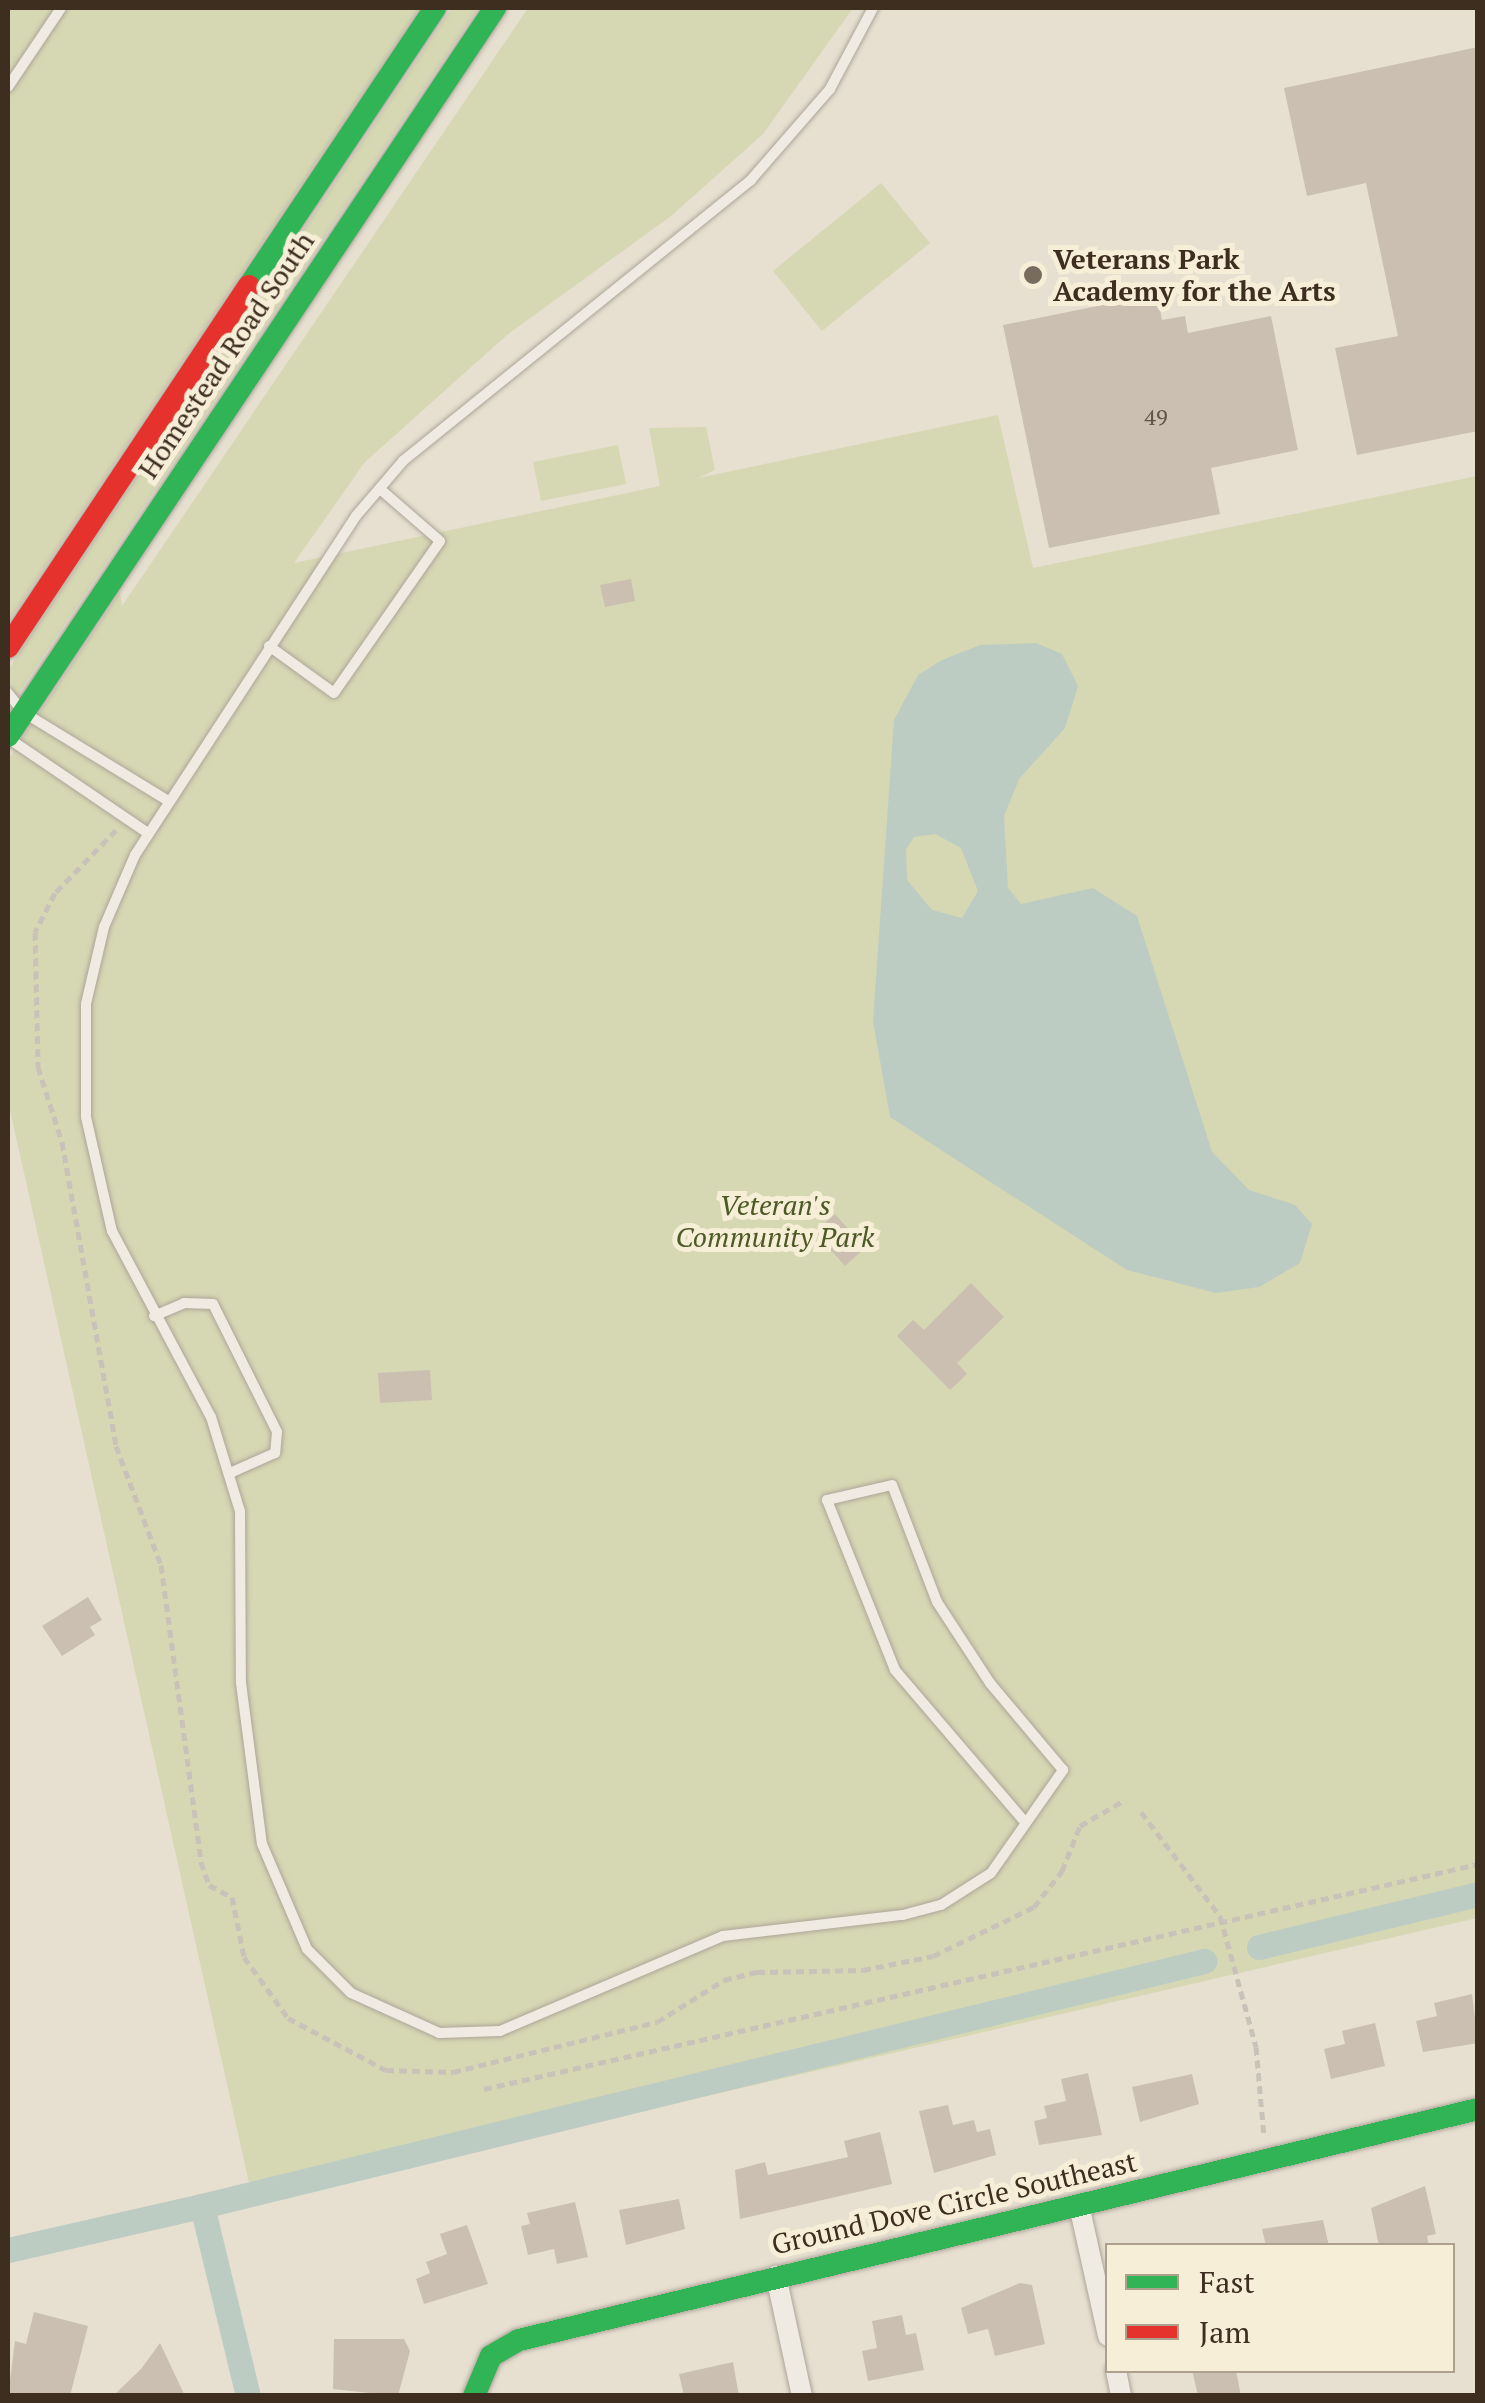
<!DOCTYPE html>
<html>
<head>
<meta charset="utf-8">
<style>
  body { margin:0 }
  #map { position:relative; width:1485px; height:2403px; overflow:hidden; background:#e7e0d1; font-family:"PT Serif",serif }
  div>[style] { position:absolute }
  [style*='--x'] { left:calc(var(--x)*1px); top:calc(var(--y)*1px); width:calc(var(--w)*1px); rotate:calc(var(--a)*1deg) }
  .green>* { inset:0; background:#d6d7b3 }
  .water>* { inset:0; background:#bcccc2 }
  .canal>* { height:25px; margin:-12.5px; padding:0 12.5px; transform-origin:12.5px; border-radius:12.5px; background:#bcccc2 }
  .building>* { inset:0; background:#cbbfb2 }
  .path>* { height:5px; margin-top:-2.5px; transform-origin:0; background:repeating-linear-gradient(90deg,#c8c2b9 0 8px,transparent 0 13px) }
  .roads { filter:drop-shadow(0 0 2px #ada599) drop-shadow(0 0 2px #ada599) }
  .lane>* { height:10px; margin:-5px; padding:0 5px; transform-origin:5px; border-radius:5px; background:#efebe3 }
  .street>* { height:20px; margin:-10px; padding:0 10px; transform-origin:10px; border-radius:10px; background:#efebe3 }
  .fast>* { height:22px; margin:-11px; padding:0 11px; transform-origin:11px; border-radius:11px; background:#30b455 }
  .jam>* { height:22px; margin:-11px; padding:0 11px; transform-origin:11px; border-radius:11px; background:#e5322d }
  .dots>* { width:28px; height:28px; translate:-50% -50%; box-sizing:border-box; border:5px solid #f7eed8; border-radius:50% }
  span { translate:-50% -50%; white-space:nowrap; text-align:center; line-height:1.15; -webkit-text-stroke:10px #f7eed8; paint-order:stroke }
  .number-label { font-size:22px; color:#605244 }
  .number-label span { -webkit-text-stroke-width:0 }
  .poi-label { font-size:28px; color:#3d2e20; font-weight:700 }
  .left { translate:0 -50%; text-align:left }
  .street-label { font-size:28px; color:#3d2e20 }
  .park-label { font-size:28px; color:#4d5a26; font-style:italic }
  .frame { position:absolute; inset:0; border:10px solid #3d2e20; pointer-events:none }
  .legend { position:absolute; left:1105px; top:2243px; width:350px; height:130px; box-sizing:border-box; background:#f7eed8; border:2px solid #ada18e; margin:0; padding:12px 18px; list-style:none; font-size:30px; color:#3d2e20 }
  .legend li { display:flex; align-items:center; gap:20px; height:50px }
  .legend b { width:50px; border:2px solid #ada18e }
</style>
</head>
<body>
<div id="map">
  <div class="green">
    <i style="clip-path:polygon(8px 8px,419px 8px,8px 622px)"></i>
    <i style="clip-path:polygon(452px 8px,478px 8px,8px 709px,8px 670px)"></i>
    <i style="clip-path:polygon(510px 8px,120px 592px,122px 606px,528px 8px,853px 8px,763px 134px,671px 216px,507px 335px,365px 462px,294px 563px,660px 486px,649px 428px,706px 427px,715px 470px,698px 478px,998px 415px,1033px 568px,1477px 476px,1477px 1918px,253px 2201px,8px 1101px,8px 760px)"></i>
    <i style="clip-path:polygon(881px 183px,930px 243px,822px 331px,773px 271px)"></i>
    <i style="clip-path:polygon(618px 445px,626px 484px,541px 501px,533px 462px)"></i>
  </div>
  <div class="water">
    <i style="clip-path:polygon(evenodd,1036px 643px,1062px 654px,1078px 686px,1065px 728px,1019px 779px,1004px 816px,1008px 888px,1021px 904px,1093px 888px,1137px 916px,1212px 1152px,1249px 1190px,1295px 1205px,1312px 1224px,1300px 1263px,1259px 1287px,1216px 1293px,1127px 1270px,890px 1117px,873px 1021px,894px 720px,918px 675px,942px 660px,980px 645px,1036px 643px,935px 834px,961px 848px,978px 891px,962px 918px,932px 910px,907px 880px,906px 849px,914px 837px,935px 834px)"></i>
  </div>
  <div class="canal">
    <i style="--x:1259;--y:1947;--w:225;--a:-13.6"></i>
    <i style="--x:202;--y:2206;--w:1032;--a:-13.74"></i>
    <i style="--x:8;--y:2250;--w:199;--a:-12.8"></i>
    <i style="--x:202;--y:2206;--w:195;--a:76.4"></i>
  </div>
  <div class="building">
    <i style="clip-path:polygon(1478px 47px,1478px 431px,1357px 455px,1335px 348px,1398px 336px,1366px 183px,1307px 196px,1284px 88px)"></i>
    <i style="clip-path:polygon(1157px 294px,1162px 320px,1185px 316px,1188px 333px,1271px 316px,1298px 450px,1211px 468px,1220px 514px,1049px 548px,1003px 325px)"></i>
    <i style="clip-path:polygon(631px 579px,635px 601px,605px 607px,600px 585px)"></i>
    <i style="clip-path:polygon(835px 1214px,865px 1248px,845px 1266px,815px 1232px)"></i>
    <i style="clip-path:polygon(971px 1283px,1004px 1317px,957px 1363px,967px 1374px,950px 1390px,897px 1336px,913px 1320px,924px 1330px)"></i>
    <i style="clip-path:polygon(430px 1370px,432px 1400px,380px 1403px,378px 1373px)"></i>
    <i style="clip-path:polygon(88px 1597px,102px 1620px,90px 1627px,95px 1635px,62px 1656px,42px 1626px)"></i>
    <i style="clip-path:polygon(1472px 1994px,1478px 2043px,1423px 2052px,1416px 2021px,1437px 2016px,1434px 2003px)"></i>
    <i style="clip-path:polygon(1375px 2023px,1385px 2066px,1331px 2079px,1324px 2049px,1345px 2044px,1342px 2031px)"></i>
    <i style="clip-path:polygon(1088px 2073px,1102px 2135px,1039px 2145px,1034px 2121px,1047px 2118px,1044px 2106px,1066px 2101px,1061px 2079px)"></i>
    <i style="clip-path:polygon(1192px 2074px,1199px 2104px,1140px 2122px,1132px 2087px)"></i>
    <i style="clip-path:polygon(948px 2105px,953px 2125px,974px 2120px,977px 2132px,990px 2129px,996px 2155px,934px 2173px,919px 2111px)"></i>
    <i style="clip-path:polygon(880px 2132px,892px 2184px,740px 2219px,735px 2170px,765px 2162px,768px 2175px,848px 2157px,844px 2141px)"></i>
    <i style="clip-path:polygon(1425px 2186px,1436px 2234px,1427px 2236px,1429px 2246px,1379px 2246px,1371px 2208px)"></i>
    <i style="clip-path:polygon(679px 2199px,685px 2229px,626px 2245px,619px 2210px)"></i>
    <i style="clip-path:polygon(575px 2202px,588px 2257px,557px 2264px,554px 2249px,528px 2255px,521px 2226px,530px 2224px,527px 2213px)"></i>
    <i style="clip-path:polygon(1323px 2220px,1329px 2246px,1266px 2246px,1262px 2229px)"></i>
    <i style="clip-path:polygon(467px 2225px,488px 2284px,424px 2304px,416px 2279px,430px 2273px,426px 2262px,447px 2254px,440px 2234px)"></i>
    <i style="clip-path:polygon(1020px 2283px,1032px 2285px,1045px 2344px,995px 2356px,988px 2329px,968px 2334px,961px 2308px)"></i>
    <i style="clip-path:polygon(34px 2312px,88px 2326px,70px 2396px,8px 2396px,15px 2341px,26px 2344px)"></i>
    <i style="clip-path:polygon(902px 2315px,906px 2335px,916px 2333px,924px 2370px,868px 2381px,862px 2351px,877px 2348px,872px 2321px)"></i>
    <i style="clip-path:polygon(334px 2339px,404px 2339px,410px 2351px,398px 2396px,333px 2389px)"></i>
    <i style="clip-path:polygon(160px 2343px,185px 2396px,113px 2396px,141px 2369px)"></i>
    <i style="clip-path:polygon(733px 2362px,739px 2396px,684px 2396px,679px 2374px)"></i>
    <i style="clip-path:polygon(1192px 2370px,1236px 2370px,1241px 2396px,1198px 2396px)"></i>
  </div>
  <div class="path">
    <i style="--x:116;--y:830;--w:88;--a:134.1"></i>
    <i style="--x:55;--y:893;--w:44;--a:117.1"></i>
    <i style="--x:35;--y:932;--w:135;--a:88.7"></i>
    <i style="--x:38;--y:1067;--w:79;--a:72.3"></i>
    <i style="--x:62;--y:1142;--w:309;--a:79.9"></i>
    <i style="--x:116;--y:1446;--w:127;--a:69.3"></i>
    <i style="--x:161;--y:1565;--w:300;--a:82.3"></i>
    <i style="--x:201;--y:1862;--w:24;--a:71"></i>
    <i style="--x:209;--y:1885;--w:26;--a:28"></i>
    <i style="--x:232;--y:1897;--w:61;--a:78.7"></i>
    <i style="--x:244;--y:1957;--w:75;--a:54.2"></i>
    <i style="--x:288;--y:2018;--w:111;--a:28"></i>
    <i style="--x:386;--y:2070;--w:67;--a:1.7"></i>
    <i style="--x:453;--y:2072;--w:210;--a:-13.8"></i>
    <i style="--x:657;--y:2022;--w:79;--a:-32.1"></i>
    <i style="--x:724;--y:1980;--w:34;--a:-14"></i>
    <i style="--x:757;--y:1972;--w:106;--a:-1.1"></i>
    <i style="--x:863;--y:1970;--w:71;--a:-11.3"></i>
    <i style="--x:933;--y:1956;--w:112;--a:-25.9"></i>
    <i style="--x:1034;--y:1907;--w:46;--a:-52.1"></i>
    <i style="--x:1062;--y:1871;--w:48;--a:-68.2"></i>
    <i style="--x:1080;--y:1826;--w:50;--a:-30.2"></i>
    <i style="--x:1141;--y:1812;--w:131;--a:52.8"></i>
    <i style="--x:1220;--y:1916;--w:136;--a:74.6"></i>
    <i style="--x:1256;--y:2047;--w:90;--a:84.9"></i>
    <i style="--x:484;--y:2089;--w:1019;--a:-12.75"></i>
  </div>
  <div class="roads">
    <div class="lane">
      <i style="--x:873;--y:8;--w:92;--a:118"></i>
      <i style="--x:830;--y:89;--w:121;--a:131"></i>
      <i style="--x:751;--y:180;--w:447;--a:141.1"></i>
      <i style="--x:403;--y:461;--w:72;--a:130.5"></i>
      <i style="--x:356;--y:516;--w:405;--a:123.1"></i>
      <i style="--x:135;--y:855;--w:78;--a:113.3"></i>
      <i style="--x:104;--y:927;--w:79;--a:103.2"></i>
      <i style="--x:86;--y:1004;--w:113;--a:90"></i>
      <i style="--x:86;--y:1117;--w:117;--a:77.2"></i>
      <i style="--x:112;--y:1231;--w:211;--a:62"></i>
      <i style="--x:211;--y:1417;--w:98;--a:72.9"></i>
      <i style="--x:240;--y:1511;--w:172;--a:89.7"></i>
      <i style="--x:241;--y:1683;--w:162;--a:82.6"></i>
      <i style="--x:262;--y:1844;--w:114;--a:66.8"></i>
      <i style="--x:307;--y:1949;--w:62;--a:45"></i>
      <i style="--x:351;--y:1993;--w:97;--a:24.4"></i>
      <i style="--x:439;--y:2033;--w:61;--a:-1.9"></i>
      <i style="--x:500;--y:2031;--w:242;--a:-23.1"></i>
      <i style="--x:723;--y:1936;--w:181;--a:-6.7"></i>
      <i style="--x:903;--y:1915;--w:39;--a:-15"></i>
      <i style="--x:941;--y:1905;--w:59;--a:-32.6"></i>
      <i style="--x:991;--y:1873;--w:126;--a:-55"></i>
      <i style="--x:1063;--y:1770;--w:114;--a:-130"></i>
      <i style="--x:990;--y:1683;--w:97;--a:-123.2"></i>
      <i style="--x:937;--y:1602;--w:125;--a:-111"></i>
      <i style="--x:892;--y:1485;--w:67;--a:167"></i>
      <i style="--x:827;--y:1500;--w:183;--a:68.2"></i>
      <i style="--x:895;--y:1670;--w:197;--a:49.5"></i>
      <i style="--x:8;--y:87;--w:95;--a:-56.1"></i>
      <i style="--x:269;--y:646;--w:80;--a:35.9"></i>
      <i style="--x:334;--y:693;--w:185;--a:-55.1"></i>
      <i style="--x:440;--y:541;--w:79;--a:-139.1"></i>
      <i style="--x:8;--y:693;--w:24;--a:52"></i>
      <i style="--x:23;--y:712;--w:170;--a:31.5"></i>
      <i style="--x:8;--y:738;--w:169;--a:34.2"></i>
      <i style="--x:154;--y:1316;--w:33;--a:-23"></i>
      <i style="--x:184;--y:1303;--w:29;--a:2"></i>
      <i style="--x:213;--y:1304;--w:143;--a:63.4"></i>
      <i style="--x:277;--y:1432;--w:21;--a:95"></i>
      <i style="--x:275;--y:1453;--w:49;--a:156"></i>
    </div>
    <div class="street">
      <i style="--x:1079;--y:2205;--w:134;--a:77.5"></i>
      <i style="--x:776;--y:2276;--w:123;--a:77.8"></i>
      <i style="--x:1116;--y:2370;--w:26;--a:79"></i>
    </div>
    <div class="fast">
      <i style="--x:249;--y:286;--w:334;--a:-56.2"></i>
      <i style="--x:8;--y:736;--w:876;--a:-56.22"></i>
      <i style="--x:474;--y:2396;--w:43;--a:-67"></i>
      <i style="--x:491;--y:2356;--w:32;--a:-30"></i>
      <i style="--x:519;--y:2340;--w:986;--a:-13.54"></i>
    </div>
    <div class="jam">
      <i style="--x:8;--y:647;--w:434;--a:-56.3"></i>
    </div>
  </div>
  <div class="dots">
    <i style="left:1033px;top:275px;background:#786c5e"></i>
  </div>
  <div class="number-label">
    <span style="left:1156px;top:417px">49</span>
  </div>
  <div class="poi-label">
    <span class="left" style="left:1053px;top:275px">Veterans Park<br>Academy for the Arts</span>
  </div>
  <div class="street-label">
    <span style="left:226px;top:355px;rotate:-56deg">Homestead Road South</span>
    <span style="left:954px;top:2203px;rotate:-13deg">Ground Dove Circle Southeast</span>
  </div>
  <div class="park-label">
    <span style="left:775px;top:1221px">Veteran's<br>Community Park</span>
  </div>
  <div class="frame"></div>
  <ul class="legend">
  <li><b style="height:12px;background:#30b455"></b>Fast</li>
  <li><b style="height:12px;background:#e5322d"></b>Jam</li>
  </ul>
</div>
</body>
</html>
